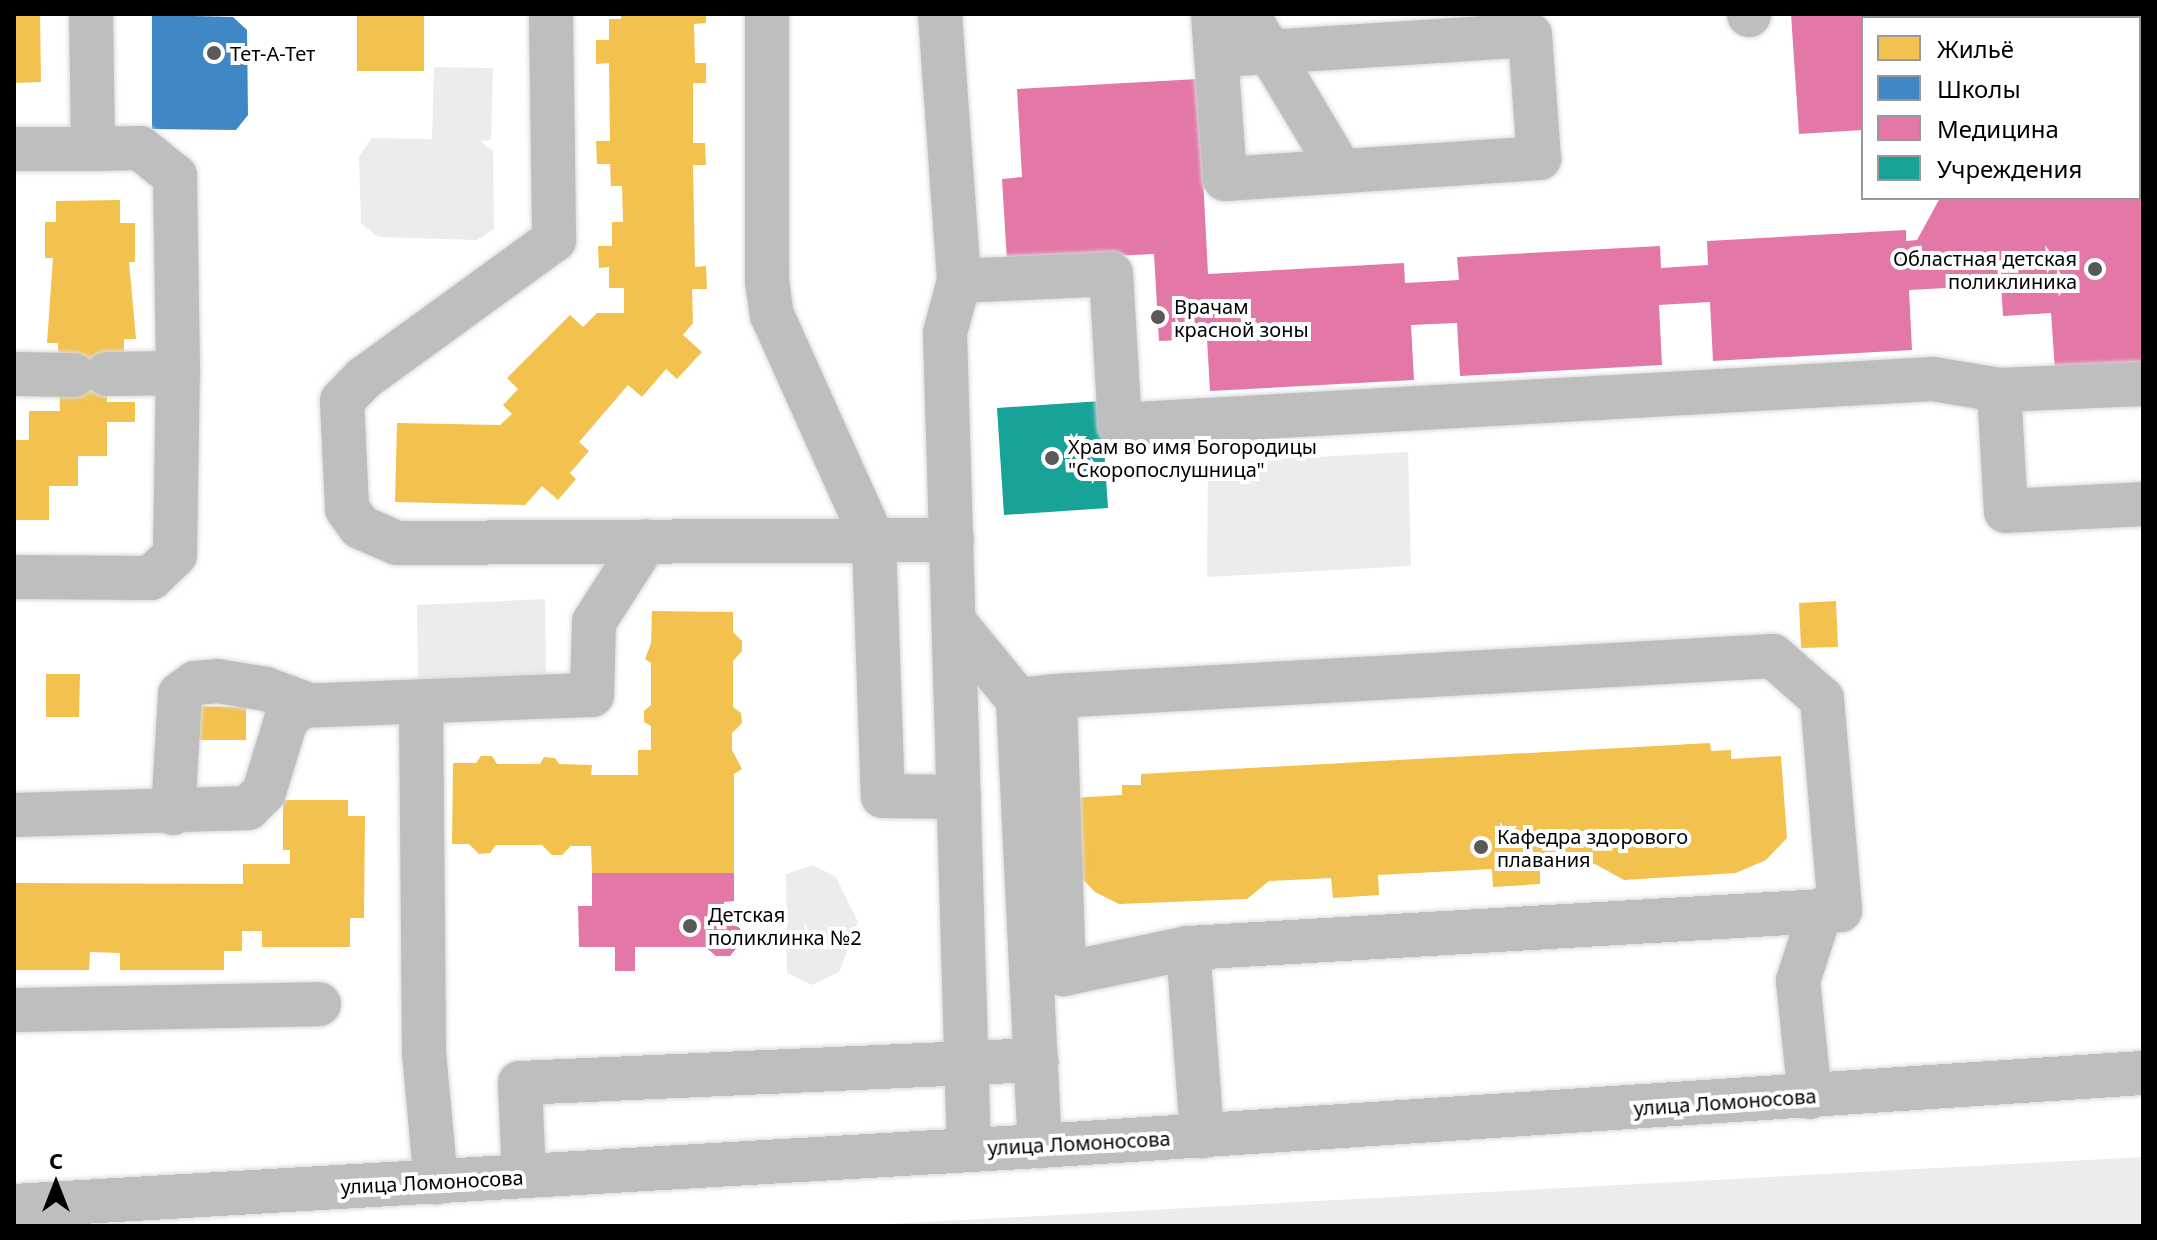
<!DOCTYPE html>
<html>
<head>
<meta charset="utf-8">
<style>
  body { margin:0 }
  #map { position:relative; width:2157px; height:1240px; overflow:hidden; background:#fff; font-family:"Noto Sans",sans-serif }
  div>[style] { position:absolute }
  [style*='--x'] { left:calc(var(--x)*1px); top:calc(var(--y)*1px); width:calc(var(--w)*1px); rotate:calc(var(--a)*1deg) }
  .green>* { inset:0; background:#ececec }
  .homes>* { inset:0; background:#f2c14e }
  .schools>* { inset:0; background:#3f88c5 }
  .health>* { inset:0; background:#e377a8 }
  .public>* { inset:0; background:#17a398 }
  .roads { filter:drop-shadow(0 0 2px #dbdbdb) drop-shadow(0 0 2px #dbdbdb) }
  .minor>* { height:44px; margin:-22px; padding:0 22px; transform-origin:22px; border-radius:22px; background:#bebebe }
  .major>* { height:44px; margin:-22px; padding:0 22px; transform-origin:22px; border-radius:22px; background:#bebebe }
  .dots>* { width:22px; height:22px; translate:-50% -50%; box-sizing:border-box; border:4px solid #fff; border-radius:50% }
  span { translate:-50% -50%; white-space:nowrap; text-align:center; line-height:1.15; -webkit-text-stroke:8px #fff; paint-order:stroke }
  .poi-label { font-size:20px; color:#000 }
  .left { translate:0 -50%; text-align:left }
  .right { translate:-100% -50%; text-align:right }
  .street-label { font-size:20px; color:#000 }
  .frame { position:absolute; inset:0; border:16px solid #000; pointer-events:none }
  .legend { position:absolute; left:1861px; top:16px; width:280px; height:184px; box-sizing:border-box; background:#fff; border:2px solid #999; margin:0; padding:10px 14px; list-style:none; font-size:24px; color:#000 }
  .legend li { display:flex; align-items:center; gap:16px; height:40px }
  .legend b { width:40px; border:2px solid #999 }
  .north { position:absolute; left:16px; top:1144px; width:80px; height:80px; -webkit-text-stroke:6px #fff; paint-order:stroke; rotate:0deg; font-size:22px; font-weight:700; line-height:32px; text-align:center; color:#000 }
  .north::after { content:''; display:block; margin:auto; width:28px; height:36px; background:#000; clip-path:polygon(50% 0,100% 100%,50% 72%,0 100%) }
</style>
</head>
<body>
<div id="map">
  <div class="green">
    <i style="clip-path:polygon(434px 67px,493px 68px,491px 140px,480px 141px,493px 151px,494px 229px,477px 240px,378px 237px,361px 223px,359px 156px,372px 138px,432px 139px)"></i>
    <i style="clip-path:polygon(1408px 452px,1411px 566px,1207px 577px,1208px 463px)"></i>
    <i style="clip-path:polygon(545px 599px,546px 679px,418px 684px,417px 605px)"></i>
    <i style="clip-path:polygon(813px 865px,836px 877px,858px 922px,839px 972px,812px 985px,787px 973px,786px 874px)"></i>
    <i style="clip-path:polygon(2143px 1157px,2143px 1226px,851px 1226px)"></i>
  </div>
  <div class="homes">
    <i style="clip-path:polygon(14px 14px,40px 14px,41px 82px,14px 83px)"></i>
    <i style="clip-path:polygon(357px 14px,424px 14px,424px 71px,357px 71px)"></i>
    <i style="clip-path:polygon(621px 14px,706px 14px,706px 23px,694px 24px,695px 63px,706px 63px,706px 83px,693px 83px,693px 143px,705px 143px,706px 165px,693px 165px,695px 267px,706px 266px,707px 289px,692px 289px,693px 323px,683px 335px,702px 352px,677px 379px,666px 369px,642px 397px,628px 385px,579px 442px,589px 451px,570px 473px,576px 479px,558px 500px,542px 486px,525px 505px,395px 502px,397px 423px,500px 425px,512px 414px,503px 405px,518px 389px,507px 378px,570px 315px,583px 327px,597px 313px,624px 313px,624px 288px,609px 288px,609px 267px,599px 268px,598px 246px,612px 246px,612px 222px,623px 222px,622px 186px,611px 186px,610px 164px,597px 164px,596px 141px,610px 141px,609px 63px,596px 64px,596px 40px,609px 40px,609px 19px,621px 19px)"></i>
    <i style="clip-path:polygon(120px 200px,120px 223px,135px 223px,135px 262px,129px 262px,136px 339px,124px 339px,124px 361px,107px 361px,107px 402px,135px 402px,135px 422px,107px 422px,107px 456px,78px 456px,78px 486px,49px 486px,49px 520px,14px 520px,14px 440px,29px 440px,29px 411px,60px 411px,58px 343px,47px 343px,53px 258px,45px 258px,45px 222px,56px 222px,56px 201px)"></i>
    <i style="clip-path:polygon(1836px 601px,1838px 647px,1801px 648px,1799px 603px)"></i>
    <i style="clip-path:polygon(652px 611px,733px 612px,733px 632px,742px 641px,742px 651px,733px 661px,733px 707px,741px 713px,742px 723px,732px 733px,732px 750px,742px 769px,734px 774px,734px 873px,592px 873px,591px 846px,571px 846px,562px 855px,552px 855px,542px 845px,496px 845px,490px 853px,479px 854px,469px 844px,452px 844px,453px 763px,476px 763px,481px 756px,492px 756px,497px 764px,540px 764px,544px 757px,555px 758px,559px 764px,592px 765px,591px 775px,638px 775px,638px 750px,651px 750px,651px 726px,644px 722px,644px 711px,651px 705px,651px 663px,645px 659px,651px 643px)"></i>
    <i style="clip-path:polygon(46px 674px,80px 674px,79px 717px,46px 717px)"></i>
    <i style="clip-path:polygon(184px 706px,246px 707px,246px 740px,184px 740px)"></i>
    <i style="clip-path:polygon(1710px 743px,1711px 751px,1731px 750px,1731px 759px,1781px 756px,1787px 838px,1766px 860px,1736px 873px,1624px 880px,1595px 864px,1540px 866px,1540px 884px,1493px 887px,1492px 869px,1378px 875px,1379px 895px,1333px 898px,1331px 878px,1269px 881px,1247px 899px,1119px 904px,1095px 892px,1076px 872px,1072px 798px,1122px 795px,1122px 785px,1141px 785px,1141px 774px)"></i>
    <i style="clip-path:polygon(283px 800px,348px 800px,348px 816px,365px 816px,364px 918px,350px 918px,350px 947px,262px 947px,262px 931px,242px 931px,242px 951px,224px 951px,224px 970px,120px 970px,120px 953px,90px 952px,89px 970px,14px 970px,14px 883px,243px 884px,243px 864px,290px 864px,290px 850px,283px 850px)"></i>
  </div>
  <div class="schools">
    <i style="clip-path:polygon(152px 15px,233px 17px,247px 30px,248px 115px,236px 130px,152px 129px)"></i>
  </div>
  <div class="health">
    <i style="clip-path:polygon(1791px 14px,1888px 14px,1863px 18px,1863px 130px,1799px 134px)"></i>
    <i style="clip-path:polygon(1955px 14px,2095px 14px,2095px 18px,1955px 18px)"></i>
    <i style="clip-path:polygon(1198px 79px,1208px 274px,1404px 263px,1405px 283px,1459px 280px,1457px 257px,1660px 246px,1661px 268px,1708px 265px,1707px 241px,1906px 230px,1906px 241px,1917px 240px,1940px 198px,2139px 198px,2143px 180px,2143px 366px,2055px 371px,2051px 313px,2003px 316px,2001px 285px,1909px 290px,1912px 350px,1713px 361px,1710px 302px,1659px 305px,1662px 365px,1460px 376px,1457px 323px,1411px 325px,1414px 380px,1210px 391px,1207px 339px,1159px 341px,1154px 254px,1007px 261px,1002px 179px,1022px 177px,1017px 89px)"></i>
    <i style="clip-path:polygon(592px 873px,734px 873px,734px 901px,724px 902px,725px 920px,740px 928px,740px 944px,730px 956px,716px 956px,705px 947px,635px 947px,635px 971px,615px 971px,615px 947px,579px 947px,578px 906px,592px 906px)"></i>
  </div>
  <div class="public">
    <i style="clip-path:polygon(1101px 401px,1108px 508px,1004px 515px,997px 408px)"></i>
  </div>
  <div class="roads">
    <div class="minor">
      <i style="--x:551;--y:14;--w:226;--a:89.2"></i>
      <i style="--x:554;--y:240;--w:236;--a:144"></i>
      <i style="--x:363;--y:379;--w:30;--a:134"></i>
      <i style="--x:342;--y:401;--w:108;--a:87.3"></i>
      <i style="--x:347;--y:509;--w:22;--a:54"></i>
      <i style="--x:360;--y:527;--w:40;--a:23.4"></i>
      <i style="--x:397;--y:543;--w:555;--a:-0.31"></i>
      <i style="--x:767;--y:14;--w:267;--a:90"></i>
      <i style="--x:767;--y:281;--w:34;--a:82"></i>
      <i style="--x:772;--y:315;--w:249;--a:65.8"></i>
      <i style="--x:874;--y:542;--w:254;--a:88"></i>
      <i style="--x:883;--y:796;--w:76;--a:0.8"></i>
      <i style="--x:940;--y:14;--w:268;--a:85.9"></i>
      <i style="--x:959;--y:281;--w:54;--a:105.1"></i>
      <i style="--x:945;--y:333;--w:817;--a:88.32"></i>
      <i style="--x:1213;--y:14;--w:165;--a:85.8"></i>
      <i style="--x:1225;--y:179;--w:315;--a:-3.8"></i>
      <i style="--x:1539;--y:158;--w:123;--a:-94.2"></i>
      <i style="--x:1530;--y:35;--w:314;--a:176.3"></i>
      <i style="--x:1247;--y:14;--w:183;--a:59.1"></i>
      <i style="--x:1749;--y:14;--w:1;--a:90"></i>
      <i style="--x:14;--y:149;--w:79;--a:0"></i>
      <i style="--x:93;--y:149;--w:135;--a:-90.8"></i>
      <i style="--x:93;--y:149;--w:47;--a:-1.2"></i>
      <i style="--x:140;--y:148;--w:45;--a:38.7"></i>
      <i style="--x:175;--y:176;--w:197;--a:89.1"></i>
      <i style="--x:959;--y:281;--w:152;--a:-2.6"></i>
      <i style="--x:1111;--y:274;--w:151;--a:86.6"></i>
      <i style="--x:1120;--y:425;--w:814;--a:-3.24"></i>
      <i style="--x:1933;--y:379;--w:67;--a:9.5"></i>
      <i style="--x:14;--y:374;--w:60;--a:1"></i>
      <i style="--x:2143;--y:384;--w:144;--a:177.6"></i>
      <i style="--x:1999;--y:390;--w:121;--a:86.7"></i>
      <i style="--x:2006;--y:511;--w:137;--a:-2.9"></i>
      <i style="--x:14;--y:577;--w:137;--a:0.4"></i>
      <i style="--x:151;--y:578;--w:33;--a:-44"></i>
      <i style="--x:175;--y:555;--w:182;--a:-89.1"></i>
      <i style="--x:178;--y:373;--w:71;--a:179.2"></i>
      <i style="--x:954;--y:622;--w:101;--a:50.6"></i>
      <i style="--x:1018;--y:700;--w:447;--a:87.2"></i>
      <i style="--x:1018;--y:700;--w:37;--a:-6"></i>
      <i style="--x:1055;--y:696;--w:719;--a:-3.19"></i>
      <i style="--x:1773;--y:656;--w:65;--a:41.3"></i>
      <i style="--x:1822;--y:699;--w:212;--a:85.1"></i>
      <i style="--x:1840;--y:910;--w:653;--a:176.66"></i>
      <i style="--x:1188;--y:948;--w:127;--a:168.2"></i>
      <i style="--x:1064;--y:974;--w:278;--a:-91.9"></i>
      <i style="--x:421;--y:703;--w:350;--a:89.5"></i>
      <i style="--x:424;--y:1053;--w:130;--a:84.7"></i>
      <i style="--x:173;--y:813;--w:119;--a:-86.6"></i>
      <i style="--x:180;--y:694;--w:19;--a:-36"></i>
      <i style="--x:195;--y:683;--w:22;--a:-5"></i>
      <i style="--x:217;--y:681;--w:50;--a:9.3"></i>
      <i style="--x:266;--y:689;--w:46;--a:20.4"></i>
      <i style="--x:14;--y:815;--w:234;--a:-1.7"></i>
      <i style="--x:248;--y:808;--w:23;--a:-45"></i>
      <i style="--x:264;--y:792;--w:75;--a:-73"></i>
      <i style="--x:286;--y:720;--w:21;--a:-43"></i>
      <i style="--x:301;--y:706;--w:291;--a:-2.2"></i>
      <i style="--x:592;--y:695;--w:73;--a:-88.4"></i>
      <i style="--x:594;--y:622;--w:96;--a:-57.3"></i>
      <i style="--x:1188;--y:948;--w:189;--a:85.7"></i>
      <i style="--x:14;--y:1010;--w:305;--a:-1.1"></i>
      <i style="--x:1810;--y:1097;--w:117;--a:-95.9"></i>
      <i style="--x:1798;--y:981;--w:75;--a:-72.1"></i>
      <i style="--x:524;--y:1176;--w:93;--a:-92.5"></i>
      <i style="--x:520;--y:1083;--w:517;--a:-2.55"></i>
    </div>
    <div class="major">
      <i style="--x:14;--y:1206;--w:1028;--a:-3.35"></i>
      <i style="--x:1040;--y:1146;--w:1105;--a:-3.79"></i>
    </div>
  </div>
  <div class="dots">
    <i style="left:214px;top:53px;background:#595959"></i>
    <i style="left:2095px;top:269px;background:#595959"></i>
    <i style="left:1158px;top:317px;background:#595959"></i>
    <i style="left:1052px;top:458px;background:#595959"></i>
    <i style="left:1481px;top:847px;background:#595959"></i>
    <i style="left:690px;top:926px;background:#595959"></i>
  </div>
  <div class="poi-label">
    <span class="left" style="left:230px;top:53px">Тет-А-Тет</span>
    <span class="right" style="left:2077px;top:270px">Областная детская<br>поликлиника</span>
    <span class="left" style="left:1174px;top:318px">Врачам<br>красной зоны</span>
    <span class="left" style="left:1068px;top:458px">Храм во имя Богородицы<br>"Скоропослушница"</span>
    <span class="left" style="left:1497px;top:848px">Кафедра здорового<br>плавания</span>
    <span class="left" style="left:708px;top:926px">Детская<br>поликлинка №2</span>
  </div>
  <div class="street-label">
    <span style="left:1725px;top:1102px;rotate:-4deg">улица Ломоносова</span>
    <span style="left:1079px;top:1143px;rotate:-3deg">улица Ломоносова</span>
    <span style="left:432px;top:1182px;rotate:-3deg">улица Ломоносова</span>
  </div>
  <div class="frame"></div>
  <ul class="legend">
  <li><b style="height:22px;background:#f2c14e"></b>Жильё</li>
  <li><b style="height:22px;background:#3f88c5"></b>Школы</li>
  <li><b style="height:22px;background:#e377a8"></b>Медицина</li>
  <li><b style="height:22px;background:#17a398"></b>Учреждения</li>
  </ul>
  <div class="north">С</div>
</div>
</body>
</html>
